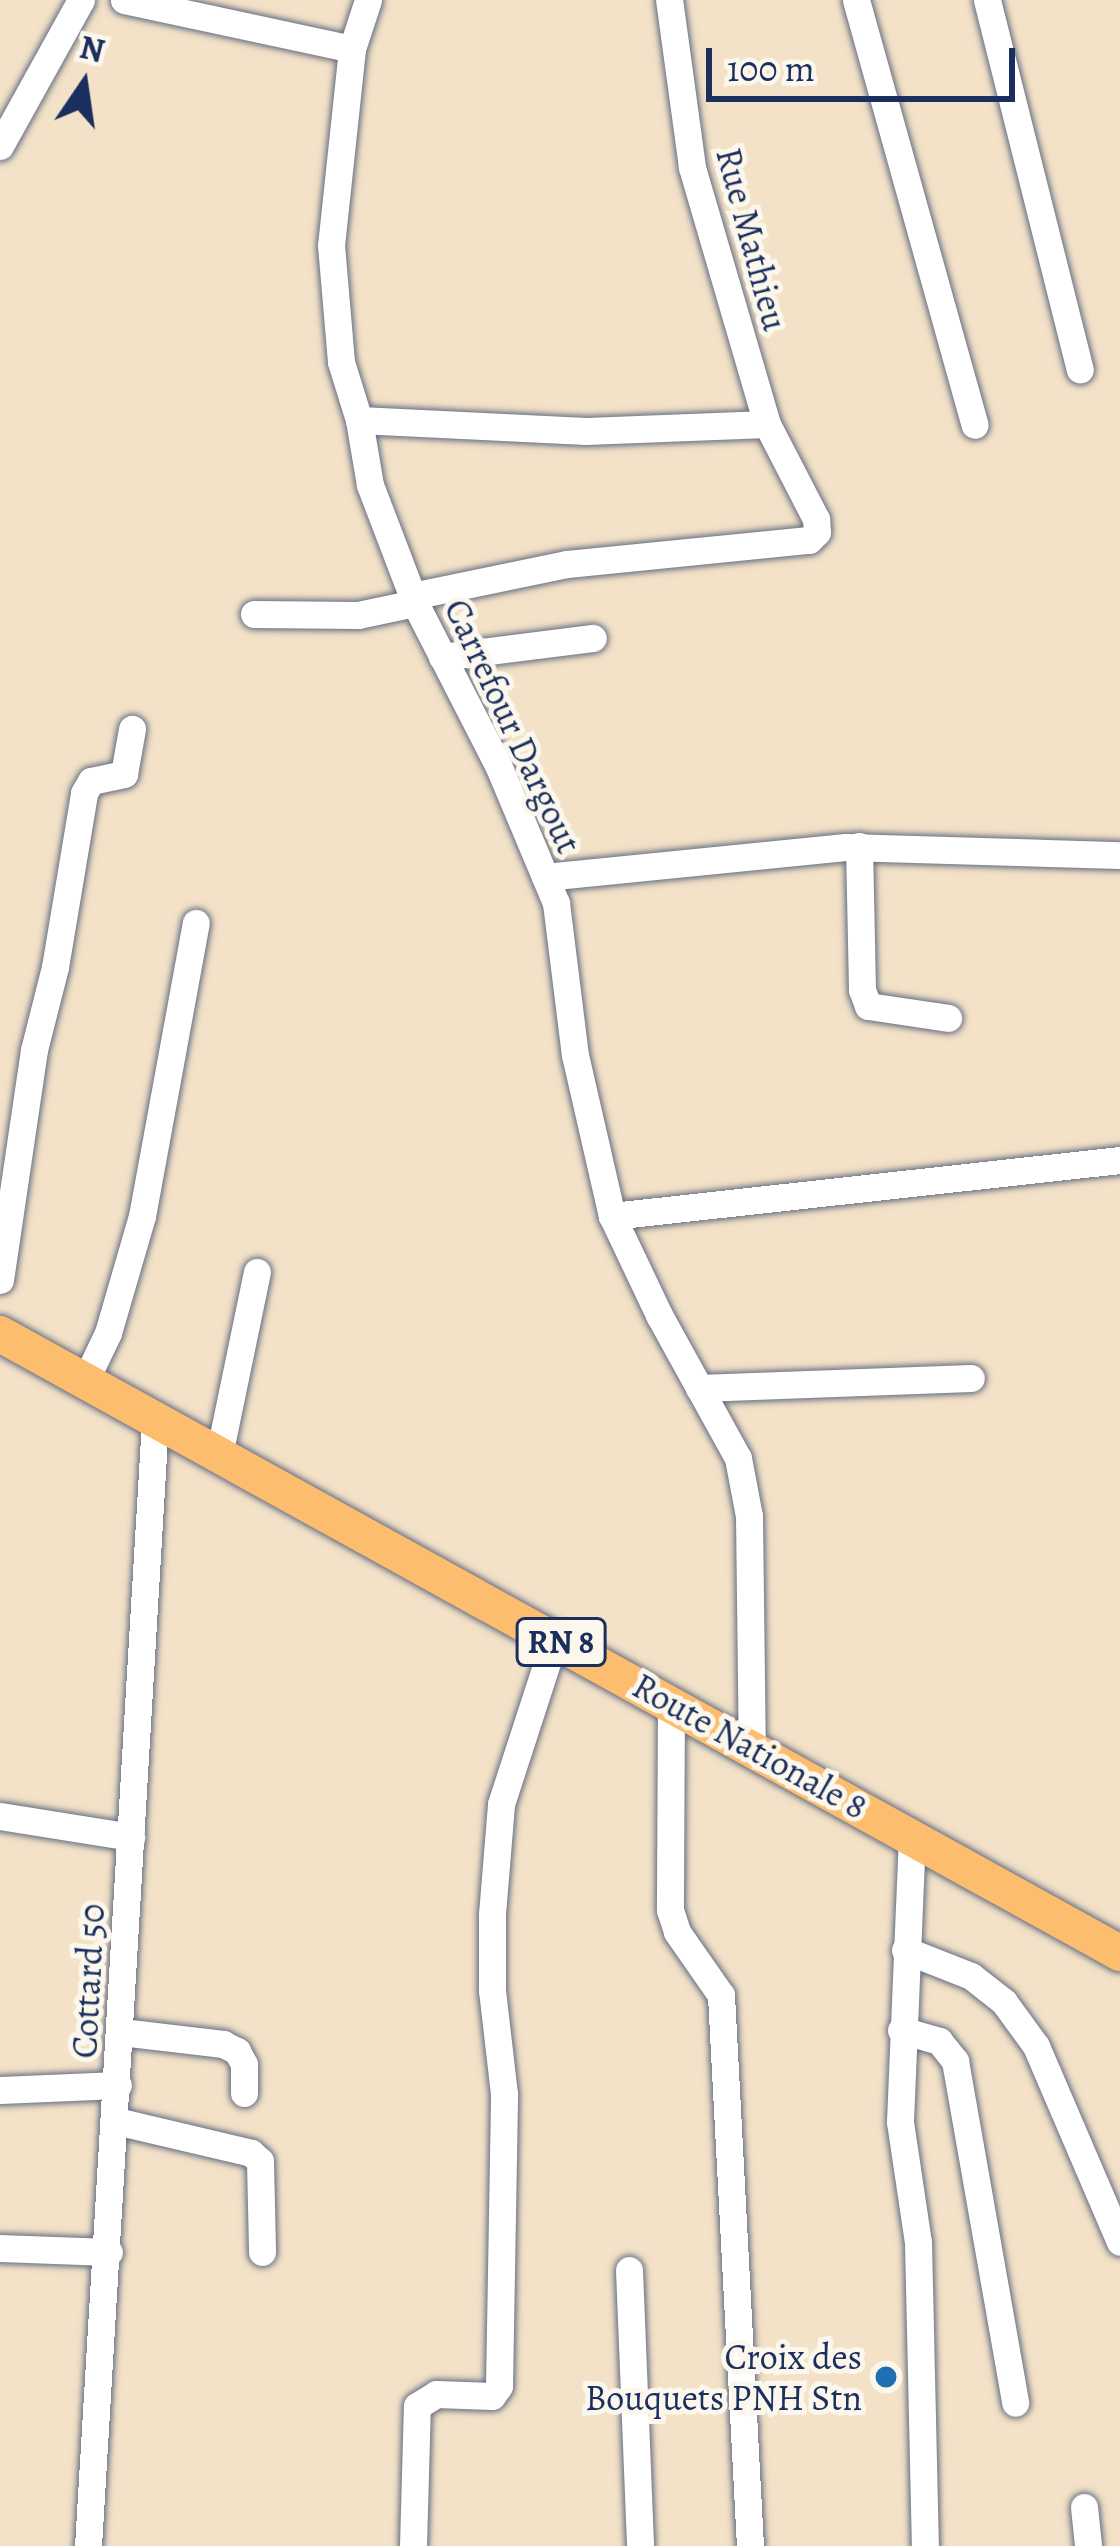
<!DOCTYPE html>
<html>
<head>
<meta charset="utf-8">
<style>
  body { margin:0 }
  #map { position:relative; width:1120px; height:2546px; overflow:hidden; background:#f3e2c7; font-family:Alegreya,serif }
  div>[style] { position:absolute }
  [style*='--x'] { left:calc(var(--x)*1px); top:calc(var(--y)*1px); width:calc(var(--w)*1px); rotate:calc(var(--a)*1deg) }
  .roads { filter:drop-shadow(0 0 3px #676e83) drop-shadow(0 0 3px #676e83) }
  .minor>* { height:27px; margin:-13.5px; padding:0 13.5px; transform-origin:13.5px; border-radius:13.5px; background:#fff }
  .major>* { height:36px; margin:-18px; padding:0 18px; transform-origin:18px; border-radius:18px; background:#fcbd6e }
  .dots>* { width:33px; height:33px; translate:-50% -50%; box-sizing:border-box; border:6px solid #fbf7ec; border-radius:50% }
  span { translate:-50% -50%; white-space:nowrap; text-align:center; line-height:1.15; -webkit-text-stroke:10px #fbf7ec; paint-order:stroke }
  .shield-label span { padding:3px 9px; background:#fbf7ec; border:3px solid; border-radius:9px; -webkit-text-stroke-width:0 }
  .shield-label { font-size:33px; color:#1b2f5e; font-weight:700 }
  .street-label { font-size:36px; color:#1b2f5e }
  .poi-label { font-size:36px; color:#1b2f5e }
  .right { translate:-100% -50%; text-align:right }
  .north { position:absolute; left:24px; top:24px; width:120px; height:120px; -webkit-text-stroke:9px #fbf7ec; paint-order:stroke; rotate:13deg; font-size:33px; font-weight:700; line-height:48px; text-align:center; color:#1b2f5e }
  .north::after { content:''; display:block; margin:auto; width:42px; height:54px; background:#1b2f5e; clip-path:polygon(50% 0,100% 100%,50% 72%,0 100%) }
  .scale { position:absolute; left:706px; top:48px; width:309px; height:54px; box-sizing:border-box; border:6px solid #1b2f5e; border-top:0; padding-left:15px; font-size:36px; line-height:42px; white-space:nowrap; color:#1b2f5e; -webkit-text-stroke:9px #fbf7ec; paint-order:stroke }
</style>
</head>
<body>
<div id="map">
  <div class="roads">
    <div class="minor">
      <i style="--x:124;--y:0;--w:233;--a:12.1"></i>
      <i style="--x:368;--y:0;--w:52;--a:108.1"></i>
      <i style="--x:352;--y:49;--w:197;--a:96.1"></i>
      <i style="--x:331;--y:245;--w:117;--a:85.1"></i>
      <i style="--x:341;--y:362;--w:61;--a:72.8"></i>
      <i style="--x:359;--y:420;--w:66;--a:80.4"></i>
      <i style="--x:370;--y:485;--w:126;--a:69.1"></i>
      <i style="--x:415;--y:603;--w:182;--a:62.9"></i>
      <i style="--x:498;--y:765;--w:150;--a:67.2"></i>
      <i style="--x:556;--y:903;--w:153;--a:82.9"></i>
      <i style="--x:575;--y:1055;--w:165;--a:77.1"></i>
      <i style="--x:612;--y:1216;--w:110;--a:64.6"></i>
      <i style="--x:659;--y:1315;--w:163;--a:61.1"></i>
      <i style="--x:738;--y:1458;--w:59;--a:79.3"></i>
      <i style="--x:749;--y:1516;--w:231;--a:89.3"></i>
      <i style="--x:856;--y:0;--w:441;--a:74.4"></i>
      <i style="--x:987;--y:0;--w:381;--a:75.9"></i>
      <i style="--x:0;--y:146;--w:167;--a:-61"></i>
      <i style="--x:359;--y:420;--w:227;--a:2.8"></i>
      <i style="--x:586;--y:431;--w:181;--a:-2.2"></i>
      <i style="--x:412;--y:596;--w:158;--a:-11.7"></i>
      <i style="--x:567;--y:564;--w:243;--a:-5.7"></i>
      <i style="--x:809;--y:540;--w:11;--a:-45"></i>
      <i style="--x:817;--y:532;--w:13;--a:-94"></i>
      <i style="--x:816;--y:519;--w:107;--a:-117.3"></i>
      <i style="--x:767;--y:424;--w:268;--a:-106.3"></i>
      <i style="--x:692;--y:167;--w:169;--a:-97.8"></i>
      <i style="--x:254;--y:614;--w:104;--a:0.6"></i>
      <i style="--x:358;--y:615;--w:58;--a:-11.9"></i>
      <i style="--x:442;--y:657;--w:152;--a:-7.2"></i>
      <i style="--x:859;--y:846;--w:144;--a:88.8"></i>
      <i style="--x:862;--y:990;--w:17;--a:69"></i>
      <i style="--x:868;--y:1006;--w:81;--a:8.5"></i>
      <i style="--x:545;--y:877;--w:302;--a:-5.7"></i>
      <i style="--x:846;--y:847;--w:274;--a:1.7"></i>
      <i style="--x:612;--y:1216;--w:511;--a:-6.29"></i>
      <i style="--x:0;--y:1280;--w:232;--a:-81.6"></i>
      <i style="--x:34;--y:1050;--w:86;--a:-75.8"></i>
      <i style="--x:55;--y:967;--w:176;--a:-80.5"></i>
      <i style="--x:84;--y:793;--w:14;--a:-60"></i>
      <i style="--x:91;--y:781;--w:34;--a:-12"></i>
      <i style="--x:124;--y:774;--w:46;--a:-79.9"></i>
      <i style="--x:85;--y:1381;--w:53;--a:-64.4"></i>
      <i style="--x:108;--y:1333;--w:122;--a:-73.8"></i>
      <i style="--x:142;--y:1216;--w:298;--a:-79.6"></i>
      <i style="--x:699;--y:1388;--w:272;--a:-2.1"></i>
      <i style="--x:219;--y:1455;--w:187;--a:-78.3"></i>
      <i style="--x:671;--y:1702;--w:208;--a:90.3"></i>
      <i style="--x:670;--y:1910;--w:23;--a:72"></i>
      <i style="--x:677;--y:1932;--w:77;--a:55.1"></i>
      <i style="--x:721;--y:1995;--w:552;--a:86.99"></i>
      <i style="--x:0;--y:1816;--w:133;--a:9.1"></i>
      <i style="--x:912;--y:1835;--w:287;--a:92.4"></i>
      <i style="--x:900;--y:2122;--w:121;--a:81.5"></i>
      <i style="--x:918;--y:2242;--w:304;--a:88.7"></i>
      <i style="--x:905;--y:1950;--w:71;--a:21.5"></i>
      <i style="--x:971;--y:1976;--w:42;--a:38.2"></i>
      <i style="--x:1004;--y:2002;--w:54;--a:54"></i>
      <i style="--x:1036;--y:2046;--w:213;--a:66.8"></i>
      <i style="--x:901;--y:2030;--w:40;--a:16"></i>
      <i style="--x:939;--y:2041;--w:26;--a:51"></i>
      <i style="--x:955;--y:2061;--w:347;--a:80"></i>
      <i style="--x:121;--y:2032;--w:103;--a:6.7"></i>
      <i style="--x:223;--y:2044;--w:16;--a:27"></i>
      <i style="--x:237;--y:2051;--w:15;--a:62"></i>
      <i style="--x:244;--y:2064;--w:29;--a:90"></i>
      <i style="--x:0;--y:2090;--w:118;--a:-2.4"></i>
      <i style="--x:116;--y:2121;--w:139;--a:13.3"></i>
      <i style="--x:251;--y:2153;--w:12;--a:42"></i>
      <i style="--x:260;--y:2161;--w:91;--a:88.7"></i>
      <i style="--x:0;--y:2248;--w:109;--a:2.1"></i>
      <i style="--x:629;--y:2270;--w:276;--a:87.7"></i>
      <i style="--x:1084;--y:2507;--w:39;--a:84"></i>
      <i style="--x:88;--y:2546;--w:1128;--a:-86.59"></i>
      <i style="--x:413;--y:2546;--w:140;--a:-88.4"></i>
      <i style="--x:417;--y:2406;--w:22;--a:-32"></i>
      <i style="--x:436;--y:2394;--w:56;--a:2"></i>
      <i style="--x:492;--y:2396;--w:12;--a:-55"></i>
      <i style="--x:499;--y:2386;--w:292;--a:-89"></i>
      <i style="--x:504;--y:2094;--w:104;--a:-96.6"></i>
      <i style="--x:492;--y:1991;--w:77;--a:-90"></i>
      <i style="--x:492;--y:1914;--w:110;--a:-85.3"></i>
      <i style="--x:501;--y:1804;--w:175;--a:-72"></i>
    </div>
    <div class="major">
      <i style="--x:0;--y:1334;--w:1280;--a:28.93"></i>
    </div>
  </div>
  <div class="dots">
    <i style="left:886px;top:2377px;background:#1f6fb2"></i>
  </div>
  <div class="shield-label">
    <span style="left:561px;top:1642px">RN 8</span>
  </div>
  <div class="street-label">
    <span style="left:752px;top:239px;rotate:75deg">Rue Mathieu</span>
    <span style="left:513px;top:726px;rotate:65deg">Carrefour Dargout</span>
    <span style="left:750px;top:1746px;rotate:29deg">Route Nationale 8</span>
    <span style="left:88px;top:1981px;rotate:-87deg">Cottard 50</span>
  </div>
  <div class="poi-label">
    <span class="right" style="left:862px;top:2377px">Croix des<br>Bouquets PNH Stn</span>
  </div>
  <div class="north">N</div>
  <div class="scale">100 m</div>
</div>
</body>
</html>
